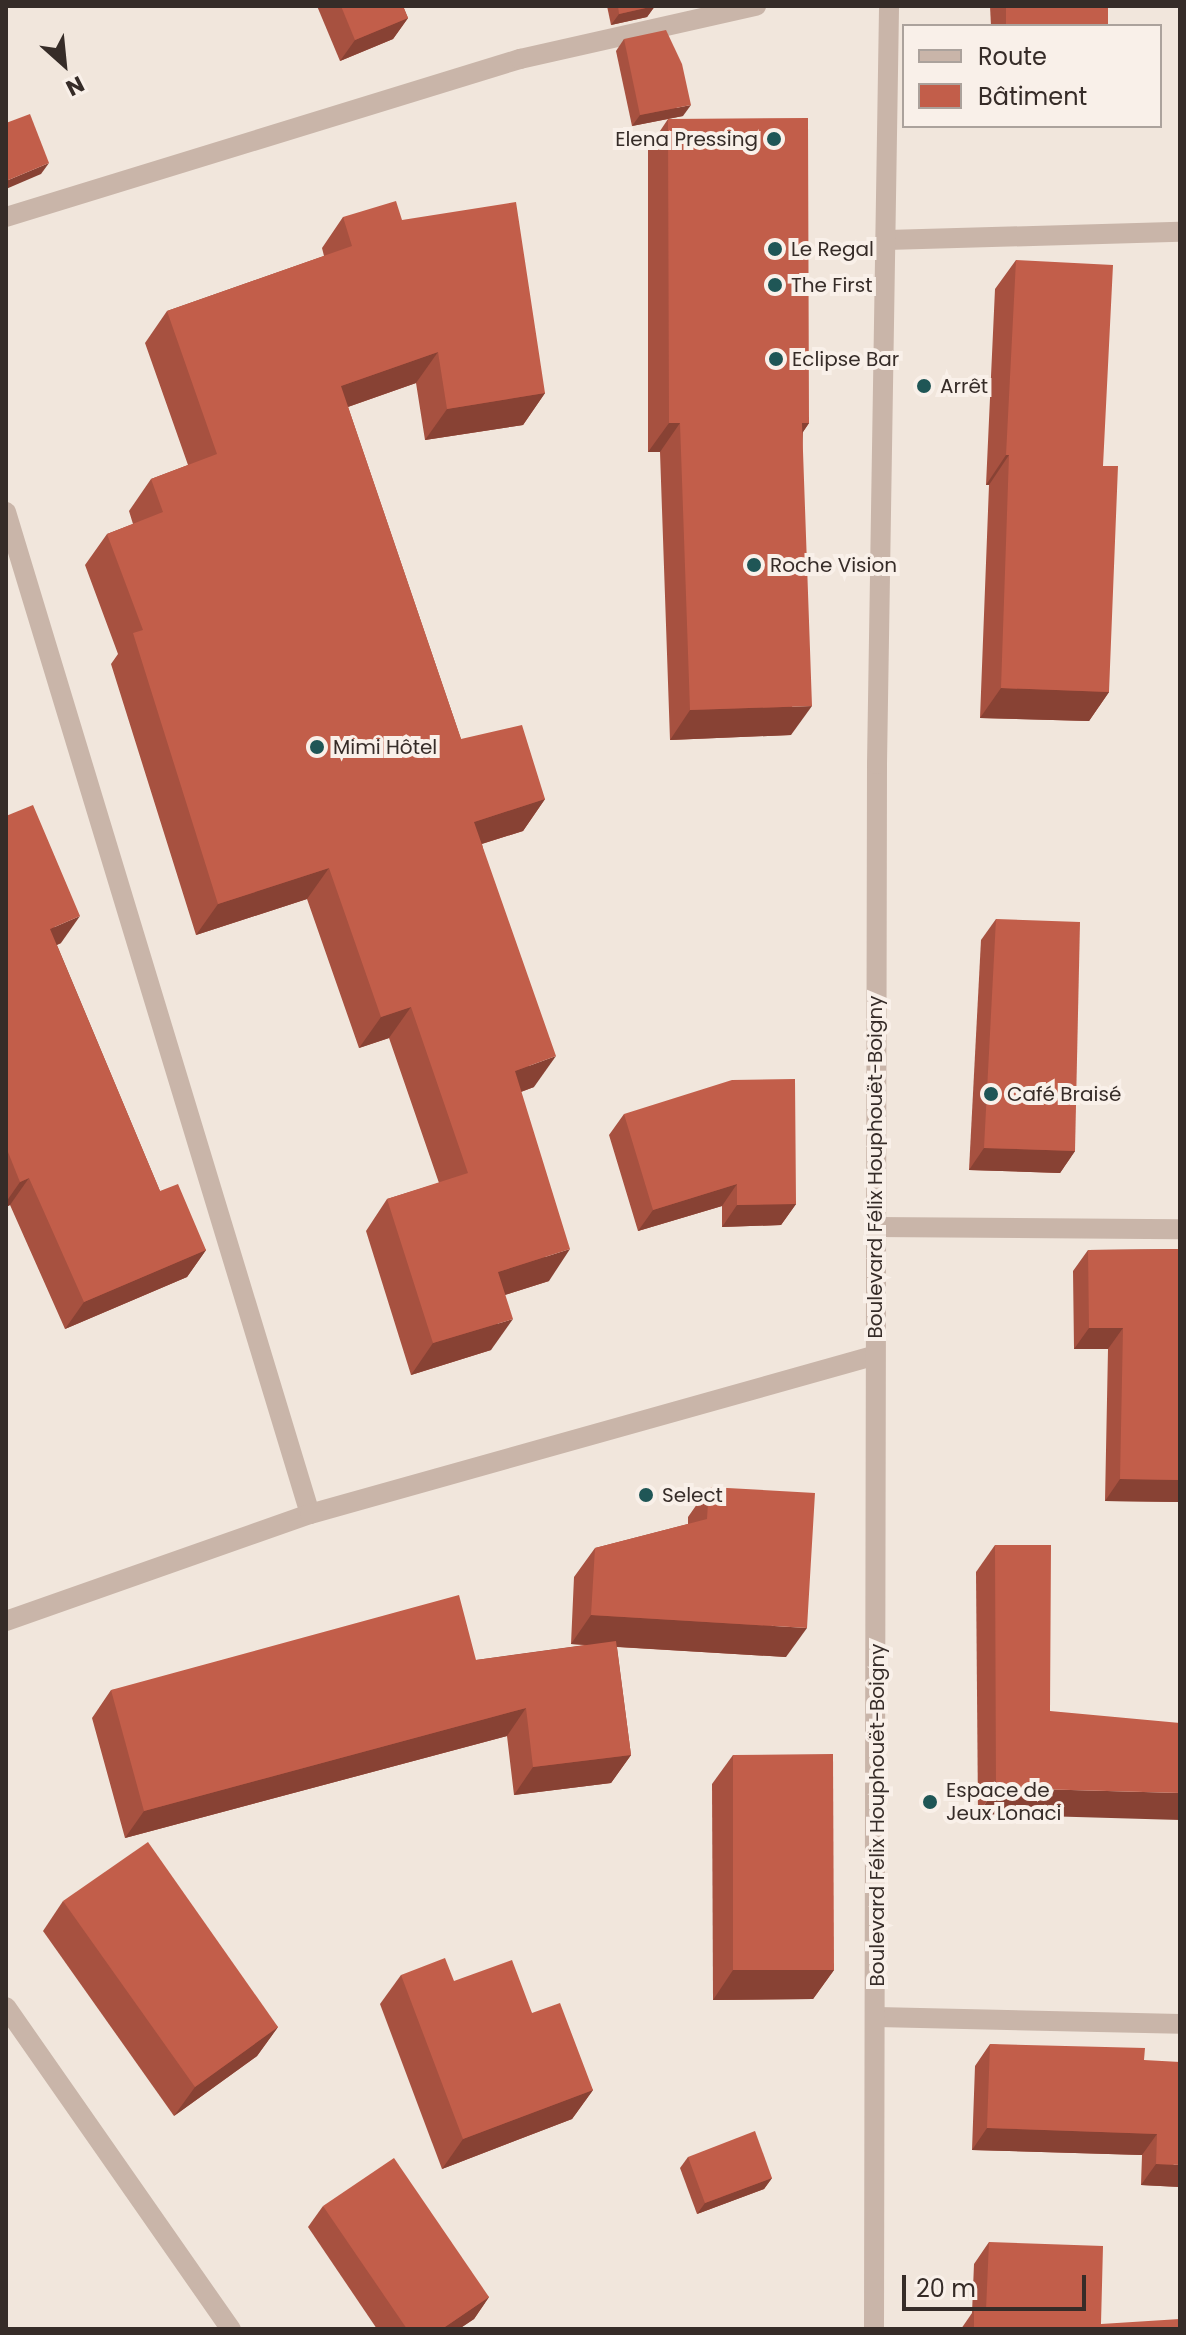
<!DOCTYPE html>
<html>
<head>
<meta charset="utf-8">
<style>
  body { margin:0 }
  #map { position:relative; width:1186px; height:2335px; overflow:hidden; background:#f1e6dc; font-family:Poppins,sans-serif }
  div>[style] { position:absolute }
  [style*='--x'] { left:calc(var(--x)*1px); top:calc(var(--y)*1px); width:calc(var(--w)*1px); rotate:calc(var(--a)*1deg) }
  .minor>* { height:20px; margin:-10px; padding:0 10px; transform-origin:10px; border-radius:10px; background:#c9b5a9 }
  .tertiary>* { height:20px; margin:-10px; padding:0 10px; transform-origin:10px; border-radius:10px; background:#c9b5a9 }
  .wall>* { inset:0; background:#a75140 }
  .shaded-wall>* { inset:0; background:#884234 }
  .building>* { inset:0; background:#c25e4a }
  .dots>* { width:22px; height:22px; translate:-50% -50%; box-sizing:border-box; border:4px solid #f9f0e9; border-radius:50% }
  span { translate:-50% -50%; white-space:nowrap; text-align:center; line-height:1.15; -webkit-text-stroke:8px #f9f0e9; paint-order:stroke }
  .poi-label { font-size:20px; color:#362c28 }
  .right { translate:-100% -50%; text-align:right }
  .left { translate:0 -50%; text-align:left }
  .street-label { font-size:20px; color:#362c28 }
  .frame { position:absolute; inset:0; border:8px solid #362c28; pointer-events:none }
  .legend { position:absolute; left:902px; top:24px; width:260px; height:104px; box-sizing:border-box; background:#f9f0e9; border:2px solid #aba29c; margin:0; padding:10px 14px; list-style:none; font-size:24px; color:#362c28 }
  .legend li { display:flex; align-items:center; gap:16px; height:40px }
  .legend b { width:40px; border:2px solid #aba29c }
  .north { position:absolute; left:24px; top:24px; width:80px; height:80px; -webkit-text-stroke:6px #f9f0e9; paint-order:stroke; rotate:153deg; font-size:22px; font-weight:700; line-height:32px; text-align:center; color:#362c28 }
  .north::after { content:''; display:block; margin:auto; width:28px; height:36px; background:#362c28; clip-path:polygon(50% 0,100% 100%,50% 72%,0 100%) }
  .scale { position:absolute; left:902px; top:2275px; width:184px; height:36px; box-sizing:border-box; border:4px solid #362c28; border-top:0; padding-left:10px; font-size:24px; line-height:28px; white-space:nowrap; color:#362c28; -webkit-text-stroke:6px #f9f0e9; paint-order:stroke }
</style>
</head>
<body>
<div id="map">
  <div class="minor">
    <i style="--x:6;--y:217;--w:538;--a:-17.09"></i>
    <i style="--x:520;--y:59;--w:242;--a:-12.7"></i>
    <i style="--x:887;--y:240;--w:293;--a:-1.6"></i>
    <i style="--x:6;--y:512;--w:1047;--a:73.12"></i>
    <i style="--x:874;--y:1227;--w:306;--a:0.4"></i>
    <i style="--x:6;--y:1621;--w:322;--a:-19.4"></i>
    <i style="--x:310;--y:1514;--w:585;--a:-15.68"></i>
    <i style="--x:6;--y:2007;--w:393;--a:55.1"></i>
    <i style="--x:877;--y:2017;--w:303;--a:1.3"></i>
  </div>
  <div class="tertiary">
    <i style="--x:874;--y:2329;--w:1565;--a:-89.89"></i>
    <i style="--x:877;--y:764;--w:758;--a:-89.09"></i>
  </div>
  <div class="wall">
    <i style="clip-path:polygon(317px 6px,403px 6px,408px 18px,393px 39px,340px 61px)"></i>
    <i style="clip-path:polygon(607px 6px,655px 6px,647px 17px,611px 25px)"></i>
    <i style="clip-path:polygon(990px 6px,1108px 6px,1108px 26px,991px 26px)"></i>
    <i style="clip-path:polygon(624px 39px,683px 116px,632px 126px,616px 51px)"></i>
    <i style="clip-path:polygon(668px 119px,809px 423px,803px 432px,791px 735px,670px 740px,660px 452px,648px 452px,648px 149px)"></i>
    <i style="clip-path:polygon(343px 217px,402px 220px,545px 393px,523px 425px,425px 440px,416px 383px,348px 407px,461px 739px,545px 799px,523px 831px,482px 844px,534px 1087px,521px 1092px,549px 1281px,505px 1295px,491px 1350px,411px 1375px,366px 1231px,387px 1199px,439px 1183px,389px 1038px,359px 1048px,307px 899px,196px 935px,111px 664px,118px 654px,85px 565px,107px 534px,133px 524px,129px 511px,151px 479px,188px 465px,145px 343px,167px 311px,324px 256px,322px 248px)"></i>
    <i style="clip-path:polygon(1016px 260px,1103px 466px,1109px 692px,1089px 721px,980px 718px,989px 485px,986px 485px,995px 289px)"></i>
    <i style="clip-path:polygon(6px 816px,61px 943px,57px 945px,160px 1191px,206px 1250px,187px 1277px,65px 1329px,10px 1205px,6px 1207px)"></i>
    <i style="clip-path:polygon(996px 919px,1075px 1151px,1060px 1173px,969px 1170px,981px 940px)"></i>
    <i style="clip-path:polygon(624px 1114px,796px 1204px,781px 1225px,722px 1227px,722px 1206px,638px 1231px,609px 1135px)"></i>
    <i style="clip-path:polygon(1180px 1249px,1180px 1502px,1105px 1501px,1108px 1349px,1074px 1349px,1073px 1271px,1088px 1250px)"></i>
    <i style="clip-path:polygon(709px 1487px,786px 1657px,617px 1647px,631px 1755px,611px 1783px,514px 1795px,507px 1736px,125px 1838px,92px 1718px,111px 1690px,476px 1660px,585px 1645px,571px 1644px,574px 1577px,595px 1548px,688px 1524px,688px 1517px)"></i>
    <i style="clip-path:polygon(995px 1545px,1050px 1711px,978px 1814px,976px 1572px)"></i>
    <i style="clip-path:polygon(733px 1755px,834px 1970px,813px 1999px,713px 2000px,712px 1784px)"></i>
    <i style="clip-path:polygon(63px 1901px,278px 2027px,257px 2056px,174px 2116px,43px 1931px)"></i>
    <i style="clip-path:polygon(401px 1975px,454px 1981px,532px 2013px,593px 2090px,572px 2119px,442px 2169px,380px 2004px)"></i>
    <i style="clip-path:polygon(990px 2044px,1144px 2060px,1180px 2187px,1141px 2185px,1142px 2155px,972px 2150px,975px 2066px)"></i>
    <i style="clip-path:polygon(688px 2157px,772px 2178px,764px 2189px,697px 2214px,680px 2168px)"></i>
    <i style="clip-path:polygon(323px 2206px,489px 2297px,474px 2319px,459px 2329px,377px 2329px,308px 2227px)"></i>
    <i style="clip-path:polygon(989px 2242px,1101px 2324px,1180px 2329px,961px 2329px,972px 2313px,974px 2264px)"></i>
  </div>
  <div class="shaded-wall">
    <i style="clip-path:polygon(655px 6px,647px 17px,611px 25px,619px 14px)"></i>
    <i style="clip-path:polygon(408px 18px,393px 39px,340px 61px,355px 40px)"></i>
    <i style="clip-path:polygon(691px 105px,683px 116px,632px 126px,640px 115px)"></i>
    <i style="clip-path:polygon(49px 163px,41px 174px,6px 189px,6px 181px)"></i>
    <i style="clip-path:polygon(438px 352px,416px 383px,319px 417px,341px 386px)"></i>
    <i style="clip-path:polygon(545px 393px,523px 425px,425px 440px,447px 409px)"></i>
    <i style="clip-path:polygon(669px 423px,680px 423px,660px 452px,648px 452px)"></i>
    <i style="clip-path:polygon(802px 423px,809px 423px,789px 452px)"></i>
    <i style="clip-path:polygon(1006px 455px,1009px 455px,989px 485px,986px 485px)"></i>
    <i style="clip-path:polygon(1001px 688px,1109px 692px,1089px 721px,980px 718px)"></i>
    <i style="clip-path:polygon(812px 706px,791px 735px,670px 740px,690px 710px)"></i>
    <i style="clip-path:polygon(545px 799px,523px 831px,452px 853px,474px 822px)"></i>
    <i style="clip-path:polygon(329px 868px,307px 899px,196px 935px,218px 904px)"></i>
    <i style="clip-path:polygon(80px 916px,61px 943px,31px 956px,50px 929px)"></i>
    <i style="clip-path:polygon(411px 1007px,389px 1038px,359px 1048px,381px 1017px)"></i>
    <i style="clip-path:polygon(556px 1056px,534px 1087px,493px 1102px,515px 1071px)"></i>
    <i style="clip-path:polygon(984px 1148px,1075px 1151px,1060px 1173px,969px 1170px)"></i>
    <i style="clip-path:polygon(29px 1178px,10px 1205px,6px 1207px,6px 1202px,20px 1182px)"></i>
    <i style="clip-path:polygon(737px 1184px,722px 1206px,638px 1231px,653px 1210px)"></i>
    <i style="clip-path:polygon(796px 1204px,781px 1225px,722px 1227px,737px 1205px)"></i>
    <i style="clip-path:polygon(570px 1249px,549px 1281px,476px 1304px,498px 1272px)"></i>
    <i style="clip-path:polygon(206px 1250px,187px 1277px,65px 1329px,84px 1302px)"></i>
    <i style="clip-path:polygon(513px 1319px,491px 1350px,411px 1375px,433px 1343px)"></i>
    <i style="clip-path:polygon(1089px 1328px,1123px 1328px,1108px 1349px,1074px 1349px)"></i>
    <i style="clip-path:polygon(1120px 1479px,1180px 1480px,1180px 1502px,1105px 1501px)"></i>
    <i style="clip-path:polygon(591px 1615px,807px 1628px,786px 1657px,571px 1644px)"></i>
    <i style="clip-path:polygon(526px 1708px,507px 1736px,125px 1838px,144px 1811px)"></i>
    <i style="clip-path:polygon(631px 1755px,611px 1783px,514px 1795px,533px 1767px)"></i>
    <i style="clip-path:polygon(996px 1788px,1180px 1793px,1180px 1820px,978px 1814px)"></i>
    <i style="clip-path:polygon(733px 1970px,834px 1970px,813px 1999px,713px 2000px)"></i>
    <i style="clip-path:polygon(278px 2027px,257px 2056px,174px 2116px,195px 2087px)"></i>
    <i style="clip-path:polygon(593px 2090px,572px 2119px,442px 2169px,463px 2139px)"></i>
    <i style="clip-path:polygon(987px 2128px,1157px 2134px,1142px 2155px,972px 2150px)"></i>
    <i style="clip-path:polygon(1156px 2164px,1180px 2165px,1180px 2187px,1141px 2185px)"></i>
    <i style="clip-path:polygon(772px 2178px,764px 2189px,697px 2214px,705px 2203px)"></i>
    <i style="clip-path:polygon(489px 2297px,474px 2319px,459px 2329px,442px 2329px)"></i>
  </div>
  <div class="building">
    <i style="clip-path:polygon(341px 6px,403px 6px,408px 18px,355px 40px)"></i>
    <i style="clip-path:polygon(618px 6px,654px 6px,619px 14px)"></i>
    <i style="clip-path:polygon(1006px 6px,1108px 6px,1108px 26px,1006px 26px)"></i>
    <i style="clip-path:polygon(666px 30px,682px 64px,691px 105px,640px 115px,624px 39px)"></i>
    <i style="clip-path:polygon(30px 114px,49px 163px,6px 181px,6px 123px)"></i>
    <i style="clip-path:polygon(808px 118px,809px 423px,802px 423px,812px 706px,690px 710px,680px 423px,669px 423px,668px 119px)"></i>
    <i style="clip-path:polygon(396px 201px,402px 220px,516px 202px,545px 393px,447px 409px,438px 352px,341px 386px,461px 739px,522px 725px,545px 799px,474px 822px,556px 1056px,515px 1071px,570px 1249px,498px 1272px,513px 1319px,433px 1343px,387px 1199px,468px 1173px,411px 1007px,381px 1017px,329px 868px,218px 904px,133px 633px,143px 630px,107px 534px,163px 512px,151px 479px,217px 454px,167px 311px,352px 246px,343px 217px)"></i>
    <i style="clip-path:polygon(1016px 260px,1113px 265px,1103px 466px,1118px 466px,1109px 692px,1001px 688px,1009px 455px,1006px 455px)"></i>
    <i style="clip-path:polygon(33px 805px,80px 916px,50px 929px,160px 1191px,178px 1184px,206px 1250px,84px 1302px,29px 1178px,20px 1182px,6px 1147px,6px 816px)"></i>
    <i style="clip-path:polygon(996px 919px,1080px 922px,1075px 1151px,984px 1148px)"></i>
    <i style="clip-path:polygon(795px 1079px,796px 1204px,737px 1205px,737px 1184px,653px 1210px,624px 1114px,732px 1080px)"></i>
    <i style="clip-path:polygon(1180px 1249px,1180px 1480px,1120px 1479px,1123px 1328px,1089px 1328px,1088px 1250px)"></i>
    <i style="clip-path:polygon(709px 1487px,815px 1493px,807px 1628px,591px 1615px,595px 1548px,707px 1519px)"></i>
    <i style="clip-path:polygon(995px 1545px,1051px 1545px,1050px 1711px,1180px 1723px,1180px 1793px,996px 1788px)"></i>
    <i style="clip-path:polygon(459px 1595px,476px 1660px,616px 1641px,631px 1755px,533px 1767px,526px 1708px,144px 1811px,111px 1690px)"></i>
    <i style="clip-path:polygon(833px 1754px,834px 1970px,733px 1970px,733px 1755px)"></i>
    <i style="clip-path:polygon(148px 1842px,278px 2027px,195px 2087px,63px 1901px)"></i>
    <i style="clip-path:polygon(445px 1958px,454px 1981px,512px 1960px,532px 2013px,560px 2003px,593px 2090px,463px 2139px,401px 1975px)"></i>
    <i style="clip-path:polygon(990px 2044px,1145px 2048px,1144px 2060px,1180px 2062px,1180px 2165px,1156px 2164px,1157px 2134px,987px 2128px)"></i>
    <i style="clip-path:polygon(755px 2131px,772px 2178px,705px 2203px,688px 2157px)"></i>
    <i style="clip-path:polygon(394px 2158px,489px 2297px,442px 2329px,407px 2329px,323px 2206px)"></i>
    <i style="clip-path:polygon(989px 2242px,1103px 2246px,1101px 2324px,1180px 2319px,1180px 2329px,974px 2329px,974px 2311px,986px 2310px)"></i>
  </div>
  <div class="dots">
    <i style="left:774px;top:139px;background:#1f5656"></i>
    <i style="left:775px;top:249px;background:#1f5656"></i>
    <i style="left:775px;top:285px;background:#1f5656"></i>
    <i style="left:776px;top:359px;background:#1f5656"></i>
    <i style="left:924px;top:386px;background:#1f5656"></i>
    <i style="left:754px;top:565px;background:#1f5656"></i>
    <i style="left:317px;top:747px;background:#1f5656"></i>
    <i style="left:991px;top:1094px;background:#1f5656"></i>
    <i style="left:646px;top:1495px;background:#1f5656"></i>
    <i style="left:930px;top:1802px;background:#1f5656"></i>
  </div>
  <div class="poi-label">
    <span class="right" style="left:758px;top:139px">Elena Pressing</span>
    <span class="left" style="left:791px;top:249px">Le Regal</span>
    <span class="left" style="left:791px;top:285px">The First</span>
    <span class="left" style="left:792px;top:359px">Eclipse Bar</span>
    <span class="left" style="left:940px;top:386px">Arrêt</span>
    <span class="left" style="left:770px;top:565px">Roche Vision</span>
    <span class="left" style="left:333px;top:747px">Mimi Hôtel</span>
    <span class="left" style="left:1007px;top:1094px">Café Braisé</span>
    <span class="left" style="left:662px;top:1495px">Select</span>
    <span class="left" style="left:946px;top:1802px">Espace de<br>Jeux Lonaci</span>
  </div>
  <div class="street-label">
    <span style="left:875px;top:1167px;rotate:-90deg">Boulevard Félix Houphouët-Boigny</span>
    <span style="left:877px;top:1815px;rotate:-90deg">Boulevard Félix Houphouët-Boigny</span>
  </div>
  <div class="frame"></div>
  <ul class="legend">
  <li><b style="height:10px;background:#c9b5a9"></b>Route</li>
  <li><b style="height:22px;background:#c25e4a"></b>Bâtiment</li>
  </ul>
  <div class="north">N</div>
  <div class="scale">20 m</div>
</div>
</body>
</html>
